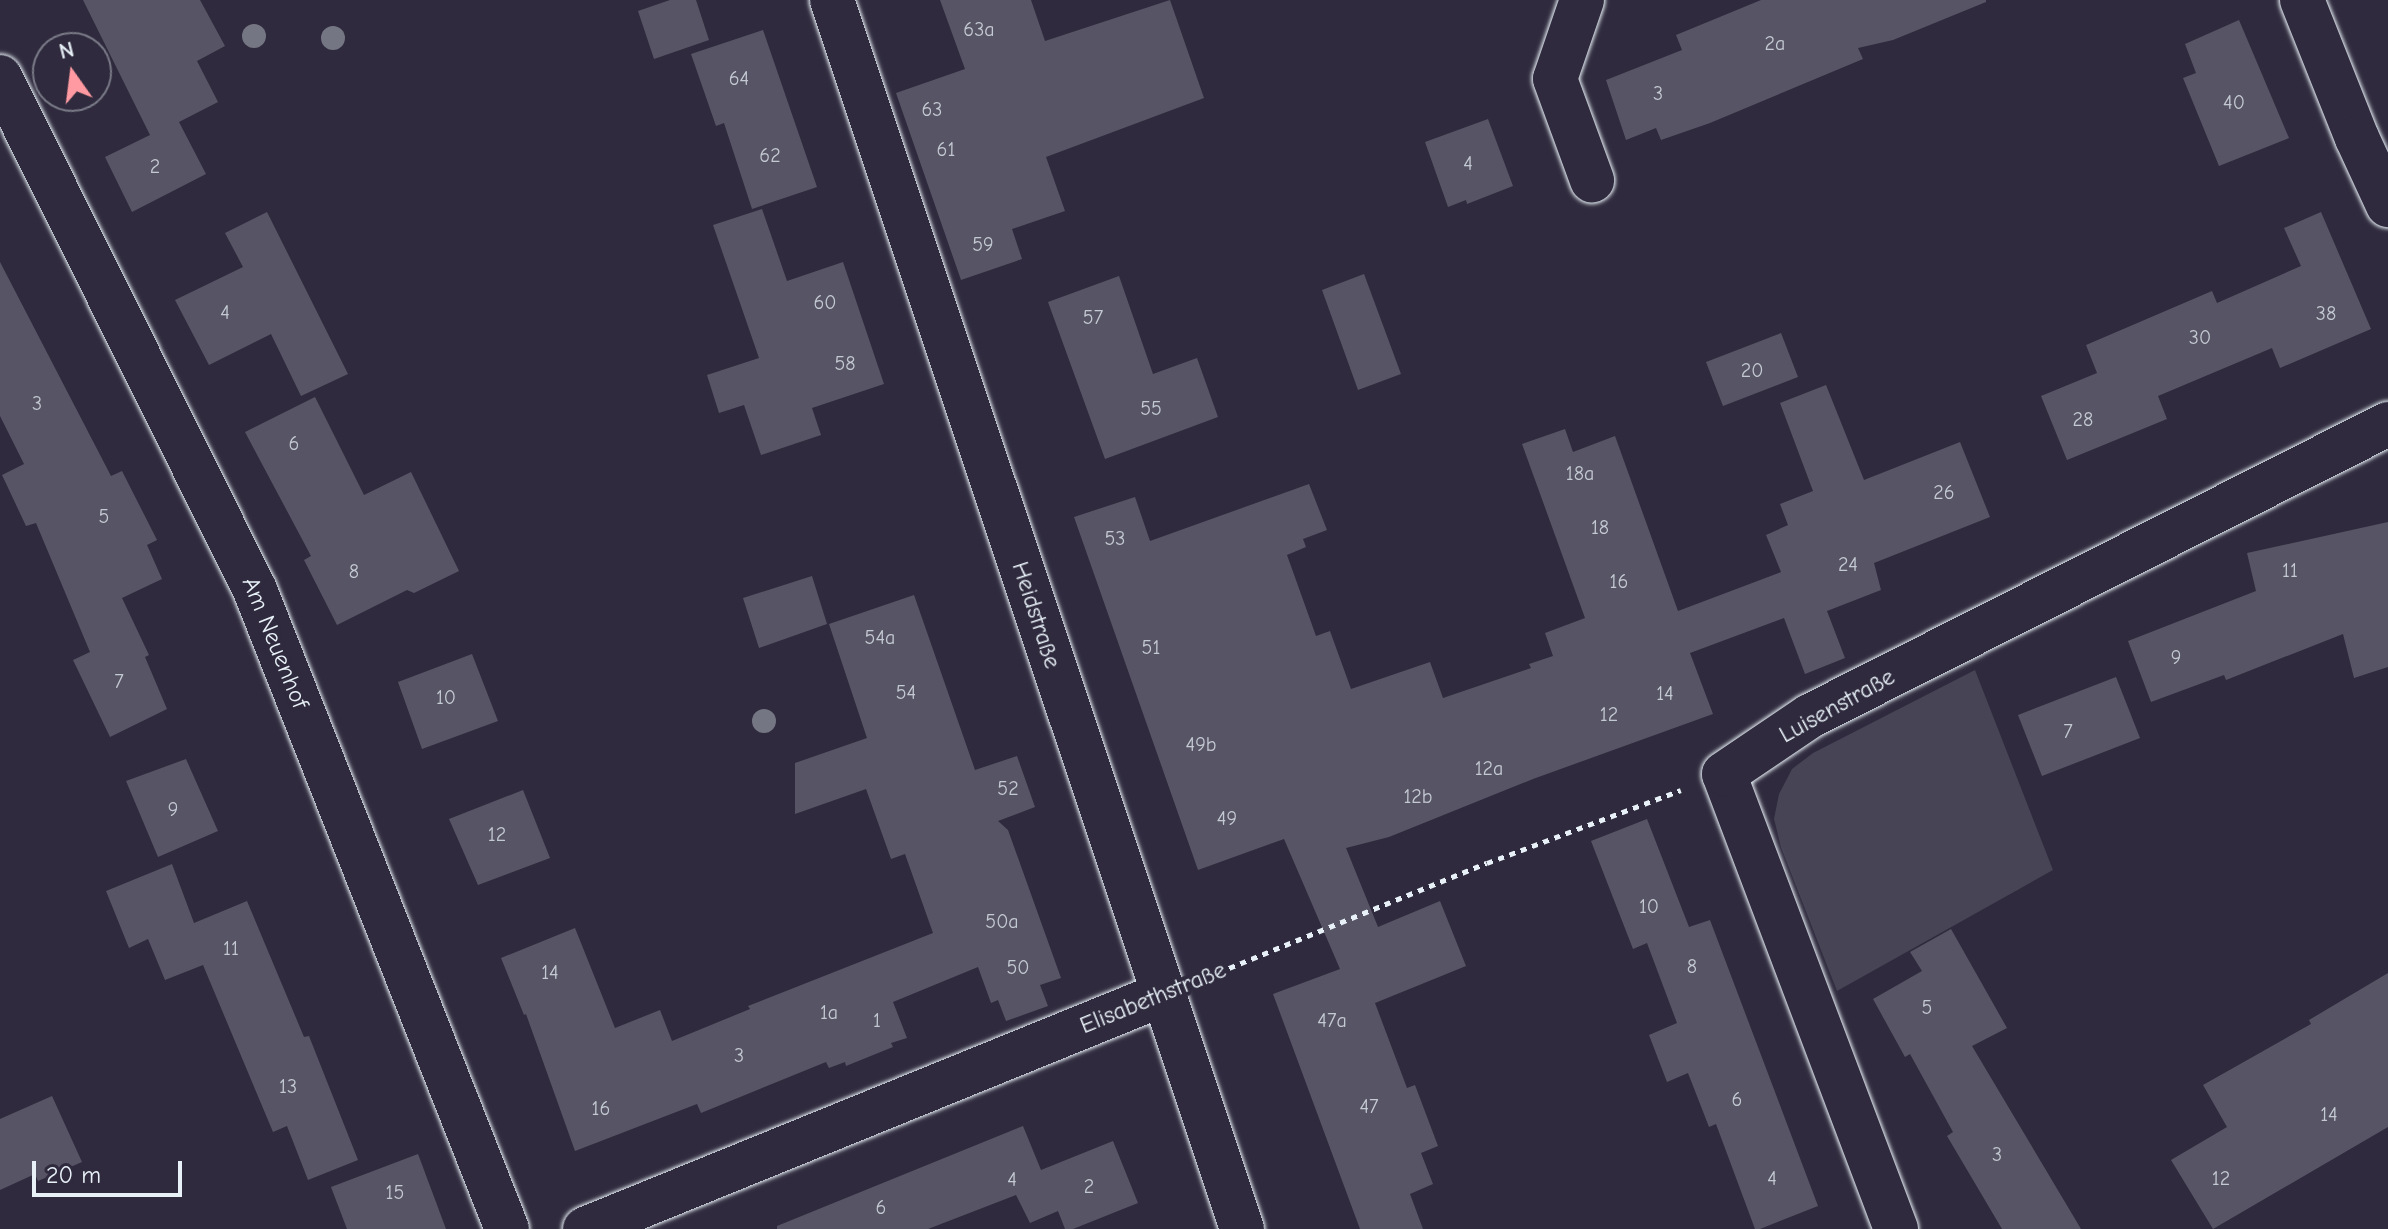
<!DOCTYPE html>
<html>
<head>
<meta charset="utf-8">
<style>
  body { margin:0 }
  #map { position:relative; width:2388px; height:1229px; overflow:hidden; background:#2f2a3d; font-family:"Comic Neue",sans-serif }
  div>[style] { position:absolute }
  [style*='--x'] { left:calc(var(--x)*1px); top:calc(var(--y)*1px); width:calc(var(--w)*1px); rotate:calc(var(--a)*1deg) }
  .green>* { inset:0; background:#464455 }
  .building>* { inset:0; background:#575565 }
  .path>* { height:5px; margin-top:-2.5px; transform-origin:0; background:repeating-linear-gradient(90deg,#e8f1f8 0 6px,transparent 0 12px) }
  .roads { filter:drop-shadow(0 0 2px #e8f1f8) drop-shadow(0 0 2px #e8f1f8) }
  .minor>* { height:44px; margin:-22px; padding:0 22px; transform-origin:22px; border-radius:22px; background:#2f2a3d }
  .trees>* { width:24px; height:24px; margin:-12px; border-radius:50%; background:#757684 }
  span { translate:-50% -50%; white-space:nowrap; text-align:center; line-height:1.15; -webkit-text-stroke:8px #2f2a3d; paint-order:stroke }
  .number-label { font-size:20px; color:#c4cad3 }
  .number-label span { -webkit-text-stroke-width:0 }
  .street-label { font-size:24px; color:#e8f1f8 }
  .north { position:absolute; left:32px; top:32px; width:80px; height:80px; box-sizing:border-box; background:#2f2a3d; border:2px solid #797a88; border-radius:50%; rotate:346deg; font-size:22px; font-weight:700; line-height:32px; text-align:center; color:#e8f1f8 }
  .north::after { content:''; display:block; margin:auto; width:28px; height:36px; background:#ff9aa2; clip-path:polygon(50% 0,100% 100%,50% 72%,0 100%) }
  .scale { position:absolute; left:32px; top:1161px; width:150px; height:36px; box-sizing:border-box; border:4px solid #e8f1f8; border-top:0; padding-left:10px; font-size:24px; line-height:28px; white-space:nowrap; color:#e8f1f8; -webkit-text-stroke:6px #2f2a3d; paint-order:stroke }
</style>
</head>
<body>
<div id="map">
  <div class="green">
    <i style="clip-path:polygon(1975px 670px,2053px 870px,1837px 991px,1781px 847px,1774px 819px,1779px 794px,1792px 769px,1813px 753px)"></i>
  </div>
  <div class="building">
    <i style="clip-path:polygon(83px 0,200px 0,225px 46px,197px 61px,218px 102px,179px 122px,206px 174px,132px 212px,105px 157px,150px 135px)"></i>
    <i style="clip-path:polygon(670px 0,696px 0,709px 40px,654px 59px,638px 11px)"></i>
    <i style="clip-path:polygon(940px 0,1031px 0,1045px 41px,1170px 0,1204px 98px,1046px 157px,1065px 211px,1012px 229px,1022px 259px,961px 280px,896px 93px,965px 69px)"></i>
    <i style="clip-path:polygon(1761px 0,1986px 0,1986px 2px,1893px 40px,1858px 48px,1863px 59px,1710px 123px,1661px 140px,1656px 128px,1626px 140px,1606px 80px,1682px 50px,1676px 35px)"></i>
    <i style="clip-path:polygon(2239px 20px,2289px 138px,2219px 166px,2183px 78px,2196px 73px,2185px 44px)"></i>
    <i style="clip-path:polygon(763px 30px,817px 187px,752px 209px,724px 123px,716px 126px,691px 54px)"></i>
    <i style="clip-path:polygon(1488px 119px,1513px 186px,1467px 204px,1466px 200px,1448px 207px,1425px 142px)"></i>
    <i style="clip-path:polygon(762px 209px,787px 281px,843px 262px,884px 384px,812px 408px,821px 435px,761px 455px,744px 405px,719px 413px,707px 375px,759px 358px,713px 225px)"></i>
    <i style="clip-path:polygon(267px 212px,348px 374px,301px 396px,271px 334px,209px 365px,175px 300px,243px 267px,225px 233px)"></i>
    <i style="clip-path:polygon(2321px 212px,2371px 329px,2280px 368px,2272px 348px,2158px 396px,2167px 419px,2067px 460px,2041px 396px,2097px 373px,2086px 345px,2212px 291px,2217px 303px,2301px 266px,2284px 228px)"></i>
    <i style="clip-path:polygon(0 262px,111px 476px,122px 471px,157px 540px,147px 545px,162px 579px,122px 598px,149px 655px,145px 657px,167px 709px,110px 737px,73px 660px,90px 652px,36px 523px,26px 526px,2px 475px,24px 464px,0 416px)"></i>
    <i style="clip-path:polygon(1364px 274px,1401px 374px,1358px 390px,1322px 290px)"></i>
    <i style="clip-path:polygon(1119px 276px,1153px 374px,1197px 358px,1218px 417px,1105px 459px,1048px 302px)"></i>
    <i style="clip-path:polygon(1781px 333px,1798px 377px,1723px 406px,1706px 362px)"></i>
    <i style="clip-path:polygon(1826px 385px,1864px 480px,1960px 442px,1990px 517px,1874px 563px,1881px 590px,1827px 611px,1845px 658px,1805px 674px,1784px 618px,1690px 653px,1713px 714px,1533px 779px,1389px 837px,1346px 848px,1378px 927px,1440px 901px,1466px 966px,1375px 1003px,1407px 1088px,1415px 1085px,1438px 1146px,1421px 1153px,1433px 1184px,1410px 1194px,1423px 1229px,1360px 1229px,1273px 994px,1340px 969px,1284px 839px,1198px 870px,1074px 517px,1135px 497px,1150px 541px,1309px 484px,1327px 530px,1303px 539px,1306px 547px,1287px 555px,1316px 636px,1330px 631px,1351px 689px,1430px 662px,1443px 698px,1531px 668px,1529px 664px,1553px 656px,1545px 633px,1585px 618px,1522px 444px,1565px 429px,1573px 452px,1615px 436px,1678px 611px,1781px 572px,1766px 535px,1788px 525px,1780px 504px,1813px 491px,1780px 403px)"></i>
    <i style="clip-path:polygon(315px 397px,364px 495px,411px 472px,459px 571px,414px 593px,407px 590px,337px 625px,304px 560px,311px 556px,245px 432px)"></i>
    <i style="clip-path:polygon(2388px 522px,2388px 667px,2354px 678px,2343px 634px,2226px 680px,2224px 675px,2151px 702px,2128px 641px,2256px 591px,2247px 553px)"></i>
    <i style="clip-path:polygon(812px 576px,827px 624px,759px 648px,743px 598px)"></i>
    <i style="clip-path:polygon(914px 595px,975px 770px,1017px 756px,1035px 807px,998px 821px,1008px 830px,1061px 978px,1040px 985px,1048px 1006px,1006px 1021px,998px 1000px,991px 1003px,978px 967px,893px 1002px,907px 1038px,891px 1043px,893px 1047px,846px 1066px,845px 1062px,829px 1068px,826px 1062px,701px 1113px,697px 1104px,575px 1151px,526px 1014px,524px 1015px,501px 958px,575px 928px,615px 1028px,660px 1010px,672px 1041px,750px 1009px,748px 1006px,933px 933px,905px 854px,891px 859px,866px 789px,795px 814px,795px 763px,867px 738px,829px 624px)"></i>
    <i style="clip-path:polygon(472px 654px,498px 721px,422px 749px,398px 682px)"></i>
    <i style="clip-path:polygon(2116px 677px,2140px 738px,2042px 776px,2018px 715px)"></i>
    <i style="clip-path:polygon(186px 759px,218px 831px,158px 857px,126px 781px)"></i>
    <i style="clip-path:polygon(523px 790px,550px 858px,478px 885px,449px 819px)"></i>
    <i style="clip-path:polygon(1647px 819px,1689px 927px,1710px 920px,1818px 1206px,1760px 1229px,1755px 1229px,1716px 1124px,1709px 1127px,1688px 1073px,1667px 1082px,1649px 1035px,1677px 1023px,1647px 943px,1633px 949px,1591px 841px)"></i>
    <i style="clip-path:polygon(172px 864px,194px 923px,247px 901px,304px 1037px,309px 1036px,358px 1160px,308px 1180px,287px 1126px,273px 1132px,203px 965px,165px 980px,148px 939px,129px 948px,106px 891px)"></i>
    <i style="clip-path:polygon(1951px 929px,2007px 1028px,1972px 1046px,2081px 1229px,2002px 1229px,1947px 1136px,1953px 1132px,1910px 1054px,1905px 1057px,1873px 999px,1922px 971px,1910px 952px)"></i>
    <i style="clip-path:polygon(2388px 973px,2388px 1127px,2213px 1229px,2171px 1160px,2227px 1127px,2203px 1085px,2311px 1024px,2309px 1020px)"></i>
    <i style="clip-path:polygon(52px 1096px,82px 1162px,38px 1181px,35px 1174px,0 1190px,0 1119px)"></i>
    <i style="clip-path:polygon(1023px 1126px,1041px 1170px,1113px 1141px,1138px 1203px,1073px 1229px,1065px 1229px,1058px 1211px,1030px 1223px,1016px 1195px,928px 1229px,777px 1229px,777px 1226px)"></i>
    <i style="clip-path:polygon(418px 1154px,446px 1229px,347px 1229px,331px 1187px)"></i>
  </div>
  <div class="path">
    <i style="--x:1207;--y:977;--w:302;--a:-22.2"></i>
    <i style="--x:1487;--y:863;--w:207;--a:-20.6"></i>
  </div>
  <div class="roads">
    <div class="minor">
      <i style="--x:832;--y:0;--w:1296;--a:71.55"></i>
      <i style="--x:1582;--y:0;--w:83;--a:108.9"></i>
      <i style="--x:1555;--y:79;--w:108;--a:69.9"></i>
      <i style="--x:2302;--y:0;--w:149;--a:68.3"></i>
      <i style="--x:2357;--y:138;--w:74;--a:65.2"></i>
      <i style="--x:0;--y:77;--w:573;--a:63.57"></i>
      <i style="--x:255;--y:590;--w:687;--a:68.48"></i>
      <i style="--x:585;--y:1229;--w:622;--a:-22.11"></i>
      <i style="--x:1896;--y:1229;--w:486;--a:-110.7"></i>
      <i style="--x:1724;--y:774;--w:104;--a:-34"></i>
      <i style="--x:1810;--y:716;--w:648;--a:-26.8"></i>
    </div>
  </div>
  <div class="trees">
    <i style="left:254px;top:36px"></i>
    <i style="left:333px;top:38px"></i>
    <i style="left:764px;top:721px"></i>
  </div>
  <div class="number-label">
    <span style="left:979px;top:29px">63a</span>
    <span style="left:1775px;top:43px">2a</span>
    <span style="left:739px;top:78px">64</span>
    <span style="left:1658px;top:93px">3</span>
    <span style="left:2234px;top:102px">40</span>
    <span style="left:932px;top:109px">63</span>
    <span style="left:946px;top:149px">61</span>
    <span style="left:770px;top:155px">62</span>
    <span style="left:1468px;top:163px">4</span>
    <span style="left:155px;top:166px">2</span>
    <span style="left:983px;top:244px">59</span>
    <span style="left:825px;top:302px">60</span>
    <span style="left:225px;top:312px">4</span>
    <span style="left:2326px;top:313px">38</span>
    <span style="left:1093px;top:317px">57</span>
    <span style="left:2200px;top:337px">30</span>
    <span style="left:845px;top:363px">58</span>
    <span style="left:1752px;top:370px">20</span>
    <span style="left:37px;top:403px">3</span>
    <span style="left:1151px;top:408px">55</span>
    <span style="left:2083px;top:419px">28</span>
    <span style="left:294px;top:443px">6</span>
    <span style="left:1580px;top:473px">18a</span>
    <span style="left:1944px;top:492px">26</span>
    <span style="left:104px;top:516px">5</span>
    <span style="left:1600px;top:527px">18</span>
    <span style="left:1115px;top:538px">53</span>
    <span style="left:1848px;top:564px">24</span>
    <span style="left:2290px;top:570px">11</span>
    <span style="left:354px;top:571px">8</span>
    <span style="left:1619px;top:581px">16</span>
    <span style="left:880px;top:637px">54a</span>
    <span style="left:1151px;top:647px">51</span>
    <span style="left:2176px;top:657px">9</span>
    <span style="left:119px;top:681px">7</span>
    <span style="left:906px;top:692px">54</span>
    <span style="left:1665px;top:693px">14</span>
    <span style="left:446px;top:697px">10</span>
    <span style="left:1609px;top:714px">12</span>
    <span style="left:2068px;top:731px">7</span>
    <span style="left:1201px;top:744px">49b</span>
    <span style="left:1489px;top:768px">12a</span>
    <span style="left:1008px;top:788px">52</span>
    <span style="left:1418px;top:796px">12b</span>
    <span style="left:173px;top:809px">9</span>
    <span style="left:1227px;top:818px">49</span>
    <span style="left:497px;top:834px">12</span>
    <span style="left:1649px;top:906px">10</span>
    <span style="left:1002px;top:921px">50a</span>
    <span style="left:231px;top:948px">11</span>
    <span style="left:1692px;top:966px">8</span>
    <span style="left:1018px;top:967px">50</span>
    <span style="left:550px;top:972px">14</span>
    <span style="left:1927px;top:1007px">5</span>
    <span style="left:829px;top:1012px">1a</span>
    <span style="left:877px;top:1020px">1</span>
    <span style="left:1332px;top:1020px">47a</span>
    <span style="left:739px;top:1055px">3</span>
    <span style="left:288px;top:1086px">13</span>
    <span style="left:1737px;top:1099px">6</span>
    <span style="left:1369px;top:1106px">47</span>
    <span style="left:601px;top:1108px">16</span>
    <span style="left:2329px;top:1114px">14</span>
    <span style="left:1997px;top:1154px">3</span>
    <span style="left:1772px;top:1178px">4</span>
    <span style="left:2221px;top:1178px">12</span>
    <span style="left:1012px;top:1179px">4</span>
    <span style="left:1089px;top:1186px">2</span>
    <span style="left:395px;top:1192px">15</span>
    <span style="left:881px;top:1207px">6</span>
  </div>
  <div class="street-label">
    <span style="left:1036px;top:615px;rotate:72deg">Heidstraße</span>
    <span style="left:275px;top:643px;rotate:68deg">Am Neuenhof</span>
    <span style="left:1837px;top:706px;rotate:-29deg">Luisenstraße</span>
    <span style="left:1153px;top:998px;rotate:-22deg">Elisabethstraße</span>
  </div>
  <div class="north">N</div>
  <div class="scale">20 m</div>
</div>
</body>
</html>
